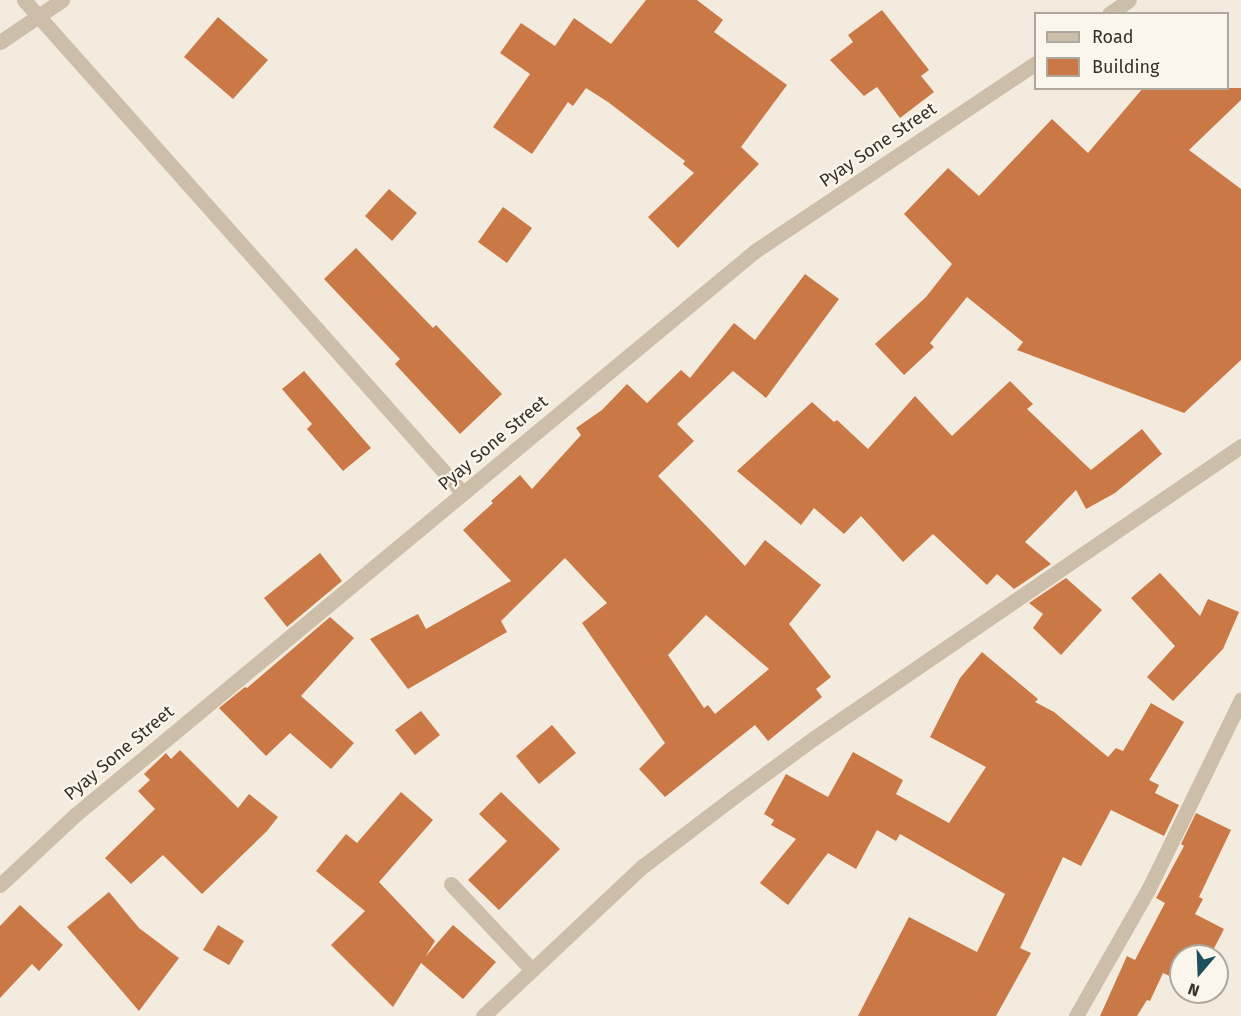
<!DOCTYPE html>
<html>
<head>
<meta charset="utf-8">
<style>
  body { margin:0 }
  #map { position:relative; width:1241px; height:1016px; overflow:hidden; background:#f3ecde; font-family:"Fira Sans",sans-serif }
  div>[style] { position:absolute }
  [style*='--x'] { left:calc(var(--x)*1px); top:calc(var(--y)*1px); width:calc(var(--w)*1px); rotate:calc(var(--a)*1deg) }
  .building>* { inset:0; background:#c97846 }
  .minor>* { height:15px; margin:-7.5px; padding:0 7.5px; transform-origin:7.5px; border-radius:7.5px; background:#ccbea9 }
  span { translate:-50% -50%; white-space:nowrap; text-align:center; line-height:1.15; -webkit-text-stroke:4.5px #fbf6eb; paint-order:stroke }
  .street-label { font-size:18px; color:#393129 }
  .legend { position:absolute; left:1034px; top:12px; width:195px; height:78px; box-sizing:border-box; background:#fbf6eb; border:2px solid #ada79d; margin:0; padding:8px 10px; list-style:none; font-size:18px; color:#393129 }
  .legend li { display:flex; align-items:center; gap:12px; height:30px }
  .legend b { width:30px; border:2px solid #ada79d }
  .north { position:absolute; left:1169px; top:944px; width:60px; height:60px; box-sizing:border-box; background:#fbf6eb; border:2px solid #ada79d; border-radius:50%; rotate:199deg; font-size:16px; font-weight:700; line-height:24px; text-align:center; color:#393129 }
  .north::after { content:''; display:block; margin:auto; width:21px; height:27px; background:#1d4f5c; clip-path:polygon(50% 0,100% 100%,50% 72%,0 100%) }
</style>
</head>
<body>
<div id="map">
  <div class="building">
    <i style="clip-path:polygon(646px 0,697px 0,723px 20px,714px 32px,787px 85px,741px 147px,759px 164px,678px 248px,648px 217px,694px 173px,683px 164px,685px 161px,608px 102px,586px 88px,573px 106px,568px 102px,532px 154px,493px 127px,530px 74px,500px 53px,521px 23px,555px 46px,574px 18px,611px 44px)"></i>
    <i style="clip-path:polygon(882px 10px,929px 70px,921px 76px,934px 92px,900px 118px,877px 87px,864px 96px,830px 60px,853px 42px,848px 35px)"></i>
    <i style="clip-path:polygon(218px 17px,268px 60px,233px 99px,184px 57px)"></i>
    <i style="clip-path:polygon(1143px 88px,1241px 88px,1241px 100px,1189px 150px,1241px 189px,1241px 360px,1184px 413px,1017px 350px,1023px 342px,967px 297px,930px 343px,934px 347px,904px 375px,875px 344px,926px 297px,952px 264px,904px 214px,948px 168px,979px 196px,1052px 119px,1088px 153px)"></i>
    <i style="clip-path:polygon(389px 189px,417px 213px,392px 241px,365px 216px)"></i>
    <i style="clip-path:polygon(503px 207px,532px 228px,507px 263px,478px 242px)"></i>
    <i style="clip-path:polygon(356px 248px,433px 328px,436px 325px,502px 394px,460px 434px,395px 364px,400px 359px,324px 279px)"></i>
    <i style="clip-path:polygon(evenodd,805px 274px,839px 299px,766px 398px,733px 371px,677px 424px,694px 441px,658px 476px,745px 566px,765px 540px,821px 585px,789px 624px,831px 677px,816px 689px,822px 697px,768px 741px,755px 725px,665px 797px,639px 769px,665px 743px,582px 623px,607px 603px,565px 558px,501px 621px,507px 632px,408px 689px,370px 639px,418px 614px,426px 629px,511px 581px,463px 530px,493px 503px,491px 501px,520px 475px,532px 489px,581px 435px,576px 428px,602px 410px,627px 384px,647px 403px,681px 370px,690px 378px,734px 323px,755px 340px,805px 274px,706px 615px,769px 669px,715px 714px,708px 705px,704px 708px,668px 655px,706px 615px)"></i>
    <i style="clip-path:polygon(304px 371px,371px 448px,343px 471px,307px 429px,312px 424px,282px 389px)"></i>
    <i style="clip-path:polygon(1010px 381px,1033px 404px,1027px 409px,1091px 470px,1142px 429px,1162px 454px,1115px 493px,1086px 509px,1076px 490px,1025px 542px,1051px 564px,1014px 589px,997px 574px,987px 585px,933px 534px,903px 562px,861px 516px,844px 534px,814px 508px,801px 525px,737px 471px,812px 402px,834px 422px,837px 420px,868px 449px,915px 396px,952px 436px)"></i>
    <i style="clip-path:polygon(320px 553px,342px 581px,287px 627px,264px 598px)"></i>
    <i style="clip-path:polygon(1160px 573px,1200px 616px,1208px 599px,1239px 612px,1223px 649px,1173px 701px,1147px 677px,1175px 646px,1131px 598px)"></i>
    <i style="clip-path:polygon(1066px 578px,1102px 610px,1061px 655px,1033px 628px,1043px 614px,1029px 603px)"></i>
    <i style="clip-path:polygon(330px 617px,354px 638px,301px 696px,354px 743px,331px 769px,290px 733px,266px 756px,219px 708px,245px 687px,247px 688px)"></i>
    <i style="clip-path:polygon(982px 652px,1038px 699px,1035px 702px,1054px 712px,1108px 757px,1116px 748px,1123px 751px,1151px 703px,1184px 722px,1149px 780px,1159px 785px,1155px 793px,1179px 805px,1164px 836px,1111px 810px,1081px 866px,1063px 857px,1020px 948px,1031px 953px,996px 1016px,858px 1016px,909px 917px,977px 952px,1005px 894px,900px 834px,896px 841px,877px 830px,856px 869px,828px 853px,788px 905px,760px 883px,796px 839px,771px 825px,774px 820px,764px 814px,786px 774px,828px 797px,853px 752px,903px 780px,896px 794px,949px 823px,986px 767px,930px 737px,960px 678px)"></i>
    <i style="clip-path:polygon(421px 711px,440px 735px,415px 755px,395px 730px)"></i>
    <i style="clip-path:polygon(552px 725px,576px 753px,539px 784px,516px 756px)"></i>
    <i style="clip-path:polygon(180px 750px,238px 808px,249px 794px,278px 817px,267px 831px,202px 894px,163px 855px,131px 884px,105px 858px,155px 809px,138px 791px,150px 780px,144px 774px,166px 753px,171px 759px)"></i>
    <i style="clip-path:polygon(401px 792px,433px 820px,379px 882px,435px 941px,425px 957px,453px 925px,496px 962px,463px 999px,421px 963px,393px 1007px,331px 945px,365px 911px,316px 871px,346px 834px,357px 843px)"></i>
    <i style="clip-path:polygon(501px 792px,560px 849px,499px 910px,468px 880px,507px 841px,479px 814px)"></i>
    <i style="clip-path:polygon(1196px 813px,1231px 830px,1199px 897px,1203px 899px,1195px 914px,1224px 929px,1210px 956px,1181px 956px,1181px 981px,1163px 973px,1150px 1001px,1147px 1000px,1137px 1016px,1100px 1016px,1127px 956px,1135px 960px,1165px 903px,1156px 898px,1184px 846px,1181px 844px)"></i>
    <i style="clip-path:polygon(109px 892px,139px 928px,179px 958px,139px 1011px,67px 927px)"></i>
    <i style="clip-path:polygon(20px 905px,63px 945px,39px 971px,32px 964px,0 998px,0 926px)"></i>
    <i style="clip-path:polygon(218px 925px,244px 941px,229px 965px,203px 950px)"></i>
  </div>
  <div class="minor">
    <i style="--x:24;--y:0;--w:660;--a:48.32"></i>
    <i style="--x:1109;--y:14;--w:24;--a:-35"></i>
    <i style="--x:0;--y:42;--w:75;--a:-34.1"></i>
    <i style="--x:451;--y:884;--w:117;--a:46.7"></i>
    <i style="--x:0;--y:885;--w:103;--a:-43"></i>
    <i style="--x:75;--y:815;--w:883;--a:-39.67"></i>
    <i style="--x:755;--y:251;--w:338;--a:-33.8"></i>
    <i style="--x:483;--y:1016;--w:219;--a:-43.2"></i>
    <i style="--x:643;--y:866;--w:116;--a:-37.3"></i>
    <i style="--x:735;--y:796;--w:98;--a:-36.3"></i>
    <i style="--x:814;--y:738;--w:517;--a:-34.37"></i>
    <i style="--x:1076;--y:1016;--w:145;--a:-60.3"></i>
    <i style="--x:1148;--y:890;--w:212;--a:-64"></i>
  </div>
  <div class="street-label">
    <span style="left:878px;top:145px;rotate:-34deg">Pyay Sone Street</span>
    <span style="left:493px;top:443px;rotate:-40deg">Pyay Sone Street</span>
    <span style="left:119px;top:753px;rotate:-40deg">Pyay Sone Street</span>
  </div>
  <ul class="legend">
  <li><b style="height:8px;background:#ccbea9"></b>Road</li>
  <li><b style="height:16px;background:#c97846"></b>Building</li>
  </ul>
  <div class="north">N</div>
</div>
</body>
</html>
